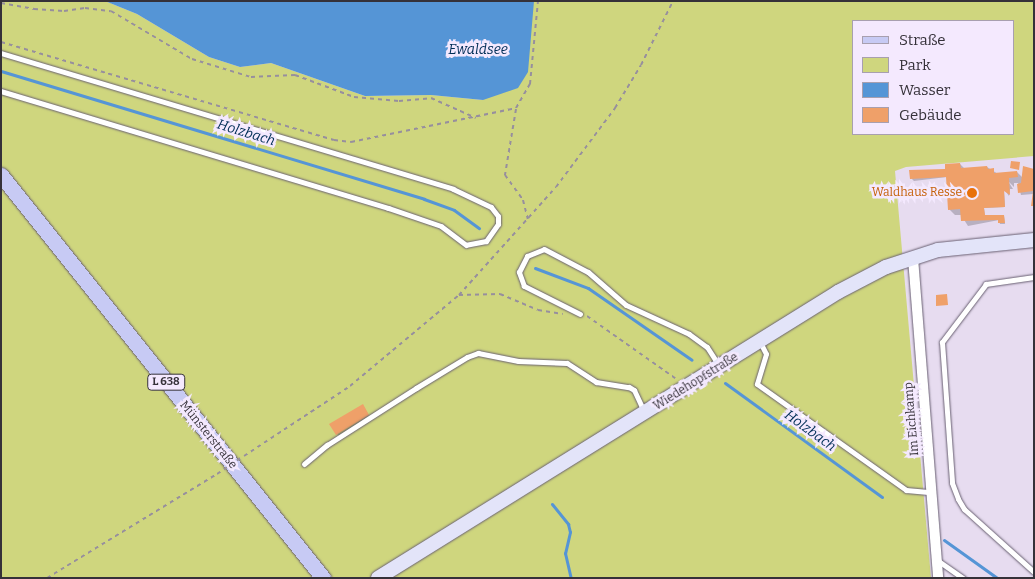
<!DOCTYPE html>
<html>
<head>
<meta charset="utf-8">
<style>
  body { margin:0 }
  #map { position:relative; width:1035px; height:579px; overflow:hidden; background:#e7dcf0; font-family:Bitter,serif }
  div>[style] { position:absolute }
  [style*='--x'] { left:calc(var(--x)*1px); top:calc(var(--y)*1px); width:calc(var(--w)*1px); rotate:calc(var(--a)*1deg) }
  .green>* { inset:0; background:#cfd67e }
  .water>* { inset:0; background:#5595d6 }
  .shadow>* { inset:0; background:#0003 }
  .stream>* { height:3px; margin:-1.5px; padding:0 1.5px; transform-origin:1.5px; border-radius:1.5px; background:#5595d6 }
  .building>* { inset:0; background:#efa069 }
  .path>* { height:2px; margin-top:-1px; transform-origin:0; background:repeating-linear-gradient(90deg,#978f9d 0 4px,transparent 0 8px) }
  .roads { filter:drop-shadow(0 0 1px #696072) drop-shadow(0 0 1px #696072) }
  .lane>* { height:5px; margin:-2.5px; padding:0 2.5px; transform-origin:2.5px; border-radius:2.5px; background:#fff }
  .street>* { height:10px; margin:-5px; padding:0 5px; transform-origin:5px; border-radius:5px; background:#fff }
  .secondary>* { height:14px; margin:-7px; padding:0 7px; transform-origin:7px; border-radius:7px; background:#e3e4f9 }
  .primary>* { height:15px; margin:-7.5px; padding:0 7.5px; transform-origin:7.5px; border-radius:7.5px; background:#c7caf4 }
  .path-bridge>* { height:2px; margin-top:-1px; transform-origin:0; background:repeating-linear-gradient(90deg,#978f9d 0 4px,transparent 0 8px) }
  .dots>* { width:14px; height:14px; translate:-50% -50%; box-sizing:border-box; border:2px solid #f4e9fe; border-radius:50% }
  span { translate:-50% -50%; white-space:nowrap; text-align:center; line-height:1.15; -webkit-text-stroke:5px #f4e9fe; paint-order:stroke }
  .shield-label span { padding:1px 4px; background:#f4e9fe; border:1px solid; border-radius:4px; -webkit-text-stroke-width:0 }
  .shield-label { font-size:11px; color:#353139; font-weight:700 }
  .food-label { font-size:12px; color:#c56008 }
  .right { translate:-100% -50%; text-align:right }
  .street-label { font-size:12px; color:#353139 }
  .water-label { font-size:14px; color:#002e57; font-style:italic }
  .frame { position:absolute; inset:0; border:2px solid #353139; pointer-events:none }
  .legend { position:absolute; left:852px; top:20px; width:162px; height:115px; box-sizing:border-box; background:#f4e9fe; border:1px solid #a89faf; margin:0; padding:6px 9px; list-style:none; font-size:15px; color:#353139 }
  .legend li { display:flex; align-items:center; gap:10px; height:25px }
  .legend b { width:25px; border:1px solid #a89faf }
</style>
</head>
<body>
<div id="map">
  <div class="green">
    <i style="clip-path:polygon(evenodd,1px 1px,105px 1px,137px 14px,209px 57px,240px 67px,271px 63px,365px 96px,431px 95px,483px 100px,534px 1px,1034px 1px,1034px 156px,906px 167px,895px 171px,931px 578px,1px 578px,1px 1px,854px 21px,1014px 21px,1014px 134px,854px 134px,854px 21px)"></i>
  </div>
  <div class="water">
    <i style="clip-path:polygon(105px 1px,534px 1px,528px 72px,518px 88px,483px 100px,431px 95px,365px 96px,271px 63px,240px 67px,209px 57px,137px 14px)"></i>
  </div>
  <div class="shadow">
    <i style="clip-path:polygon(960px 164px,965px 169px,987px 167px,998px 174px,1017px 172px,1023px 178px,1034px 170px,1034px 207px,1033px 194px,1021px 195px,1018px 183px,1014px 183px,1014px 187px,1008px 181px,1013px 189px,1010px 189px,1009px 196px,1004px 189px,1005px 207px,984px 208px,985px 216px,1004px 216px,1005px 224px,1000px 224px,999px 220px,968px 226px,961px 215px,955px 215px,949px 209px,947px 177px,914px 181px,911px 178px,911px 171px,945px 170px)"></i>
    <i style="clip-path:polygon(364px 407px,369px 416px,340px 437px,337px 434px)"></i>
  </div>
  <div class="stream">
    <i style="--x:1;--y:71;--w:442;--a:16.8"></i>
    <i style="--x:424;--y:199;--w:32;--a:20"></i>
    <i style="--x:454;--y:210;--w:31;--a:36"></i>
    <i style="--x:535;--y:268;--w:57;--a:20.7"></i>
    <i style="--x:588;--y:288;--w:126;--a:34.7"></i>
    <i style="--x:725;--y:383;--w:194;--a:36"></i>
    <i style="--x:552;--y:504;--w:26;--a:51"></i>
    <i style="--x:568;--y:524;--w:8;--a:76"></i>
    <i style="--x:570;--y:532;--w:22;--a:103"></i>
    <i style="--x:565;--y:553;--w:26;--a:77"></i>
    <i style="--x:944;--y:540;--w:65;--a:35.6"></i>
  </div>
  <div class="building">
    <i style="clip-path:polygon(1011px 161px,1020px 162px,1019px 170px,1010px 168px)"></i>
    <i style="clip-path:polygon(960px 163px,961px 168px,987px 166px,988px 169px,994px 168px,994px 173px,1017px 171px,1018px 177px,1009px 178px,1010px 195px,1004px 191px,1005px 207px,984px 208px,985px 215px,1004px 215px,1005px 223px,998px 223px,998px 220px,961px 221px,960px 209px,948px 210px,946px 177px,910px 179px,909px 170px,945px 169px,945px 164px)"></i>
    <i style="clip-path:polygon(1023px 166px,1034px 169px,1034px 206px,1031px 206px,1033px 191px,1018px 193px,1017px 184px,1021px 183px)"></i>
    <i style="clip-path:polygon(947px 294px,948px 305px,936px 306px,936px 295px)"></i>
    <i style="clip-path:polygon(363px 404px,369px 415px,336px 435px,329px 424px)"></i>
  </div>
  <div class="path">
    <i style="--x:1;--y:3;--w:34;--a:10"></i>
    <i style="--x:34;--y:9;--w:30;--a:4"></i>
    <i style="--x:64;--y:11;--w:21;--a:-8"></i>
    <i style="--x:85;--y:8;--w:26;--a:7"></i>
    <i style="--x:111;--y:11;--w:94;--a:30.7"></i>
    <i style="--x:192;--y:59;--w:62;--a:17"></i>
    <i style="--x:251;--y:77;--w:44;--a:-2.6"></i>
    <i style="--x:295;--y:75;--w:63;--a:20.4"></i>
    <i style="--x:354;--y:97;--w:45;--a:5.1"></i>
    <i style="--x:399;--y:101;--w:32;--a:-5"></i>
    <i style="--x:431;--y:98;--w:49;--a:24"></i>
    <i style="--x:1;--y:42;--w:347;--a:16.4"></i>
    <i style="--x:334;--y:140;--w:17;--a:7"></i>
    <i style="--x:351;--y:142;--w:168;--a:-11.6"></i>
    <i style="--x:516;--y:108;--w:28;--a:-60"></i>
    <i style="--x:530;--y:84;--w:83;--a:-84.5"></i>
    <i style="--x:516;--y:109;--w:67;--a:99.5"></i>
    <i style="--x:505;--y:175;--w:31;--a:54"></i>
    <i style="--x:523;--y:200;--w:21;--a:76"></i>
    <i style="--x:459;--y:295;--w:41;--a:-1.4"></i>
    <i style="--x:500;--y:294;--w:41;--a:22.8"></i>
    <i style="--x:538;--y:310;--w:25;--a:9"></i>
    <i style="--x:587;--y:316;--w:108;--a:35.2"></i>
    <i style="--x:244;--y:456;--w:127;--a:-33.4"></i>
    <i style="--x:350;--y:386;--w:142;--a:-39.9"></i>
    <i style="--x:459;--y:295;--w:145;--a:-48.1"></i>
    <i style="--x:556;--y:187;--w:99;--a:-53.2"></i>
    <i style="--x:615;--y:108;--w:50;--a:-58.8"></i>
    <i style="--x:641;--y:65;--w:72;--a:-63.4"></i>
    <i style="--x:47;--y:578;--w:199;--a:-31.5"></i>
  </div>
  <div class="roads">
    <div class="lane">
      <i style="--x:1;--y:53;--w:472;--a:16.7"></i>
      <i style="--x:453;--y:189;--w:42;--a:25.3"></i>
      <i style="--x:491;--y:207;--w:11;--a:52"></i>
      <i style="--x:498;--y:216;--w:8;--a:90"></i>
      <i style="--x:498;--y:224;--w:21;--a:125"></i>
      <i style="--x:486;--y:241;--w:20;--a:169"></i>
      <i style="--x:466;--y:245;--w:31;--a:-143"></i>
      <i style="--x:441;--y:226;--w:56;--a:-161.2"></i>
      <i style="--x:388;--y:208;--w:404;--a:-163.2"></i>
      <i style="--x:1034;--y:277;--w:49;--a:171.7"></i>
      <i style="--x:986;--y:284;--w:73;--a:127.2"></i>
      <i style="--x:942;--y:342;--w:141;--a:85.9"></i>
      <i style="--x:952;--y:483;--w:17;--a:69"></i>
      <i style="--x:958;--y:499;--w:12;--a:59"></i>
      <i style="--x:964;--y:509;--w:94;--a:42"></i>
      <i style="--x:580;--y:314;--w:63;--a:-153.4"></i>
      <i style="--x:524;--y:286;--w:15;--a:-110"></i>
      <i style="--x:519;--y:272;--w:18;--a:-63"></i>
      <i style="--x:527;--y:256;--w:18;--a:-22"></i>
      <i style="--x:544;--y:249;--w:50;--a:27.6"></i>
      <i style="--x:588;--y:272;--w:50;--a:41"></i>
      <i style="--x:626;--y:305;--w:69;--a:24.7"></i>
      <i style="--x:689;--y:334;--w:22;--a:36"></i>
      <i style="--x:707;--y:347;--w:20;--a:57"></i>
      <i style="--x:760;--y:342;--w:13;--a:63"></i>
      <i style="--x:766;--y:354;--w:31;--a:107"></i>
      <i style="--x:757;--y:384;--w:183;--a:35.4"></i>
      <i style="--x:906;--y:490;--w:25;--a:5"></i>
      <i style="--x:304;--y:464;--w:30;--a:-40"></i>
      <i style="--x:327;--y:445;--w:106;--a:-32.6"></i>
      <i style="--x:416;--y:388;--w:60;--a:-31.3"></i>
      <i style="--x:467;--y:357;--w:12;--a:-20"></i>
      <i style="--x:478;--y:353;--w:41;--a:11.3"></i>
      <i style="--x:518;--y:361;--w:49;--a:2.3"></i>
      <i style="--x:567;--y:363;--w:35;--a:33"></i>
      <i style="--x:596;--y:382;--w:33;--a:9"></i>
      <i style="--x:629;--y:387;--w:6;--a:31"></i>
      <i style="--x:634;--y:390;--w:23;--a:65"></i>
      <i style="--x:937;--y:560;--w:32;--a:35"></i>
    </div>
    <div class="street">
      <i style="--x:913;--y:258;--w:321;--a:85.5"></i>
    </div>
    <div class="secondary">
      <i style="--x:378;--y:578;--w:542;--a:-31.87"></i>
      <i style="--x:838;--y:292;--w:54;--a:-27.5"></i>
      <i style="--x:886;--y:267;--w:55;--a:-18.1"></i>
      <i style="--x:938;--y:250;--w:97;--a:-5.9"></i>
    </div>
    <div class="primary">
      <i style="--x:1;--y:175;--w:516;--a:51.37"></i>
    </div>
  </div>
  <div class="path-bridge">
    <i style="--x:217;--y:474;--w:32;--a:-34"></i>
  </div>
  <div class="dots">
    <i style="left:972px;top:193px;background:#e8710a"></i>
  </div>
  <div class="shield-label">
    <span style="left:166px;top:382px">L 638</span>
  </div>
  <div class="food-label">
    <span class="right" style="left:962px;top:193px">Waldhaus Resse</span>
  </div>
  <div class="street-label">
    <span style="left:696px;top:382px;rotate:-32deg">Wiedehopfstraße</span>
    <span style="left:912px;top:419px;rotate:-95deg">Im Eichkamp</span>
    <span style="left:208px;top:435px;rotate:51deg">Münsterstraße</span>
  </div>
  <div class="water-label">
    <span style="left:478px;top:50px">Ewaldsee</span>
    <span style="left:246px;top:133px;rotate:17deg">Holzbach</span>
    <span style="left:810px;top:431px;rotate:36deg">Holzbach</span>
  </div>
  <div class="frame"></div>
  <ul class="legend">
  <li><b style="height:6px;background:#c7caf4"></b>Straße</li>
  <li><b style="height:14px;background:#cfd67e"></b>Park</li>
  <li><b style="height:14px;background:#5595d6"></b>Wasser</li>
  <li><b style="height:14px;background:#efa069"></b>Gebäude</li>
  </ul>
</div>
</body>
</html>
